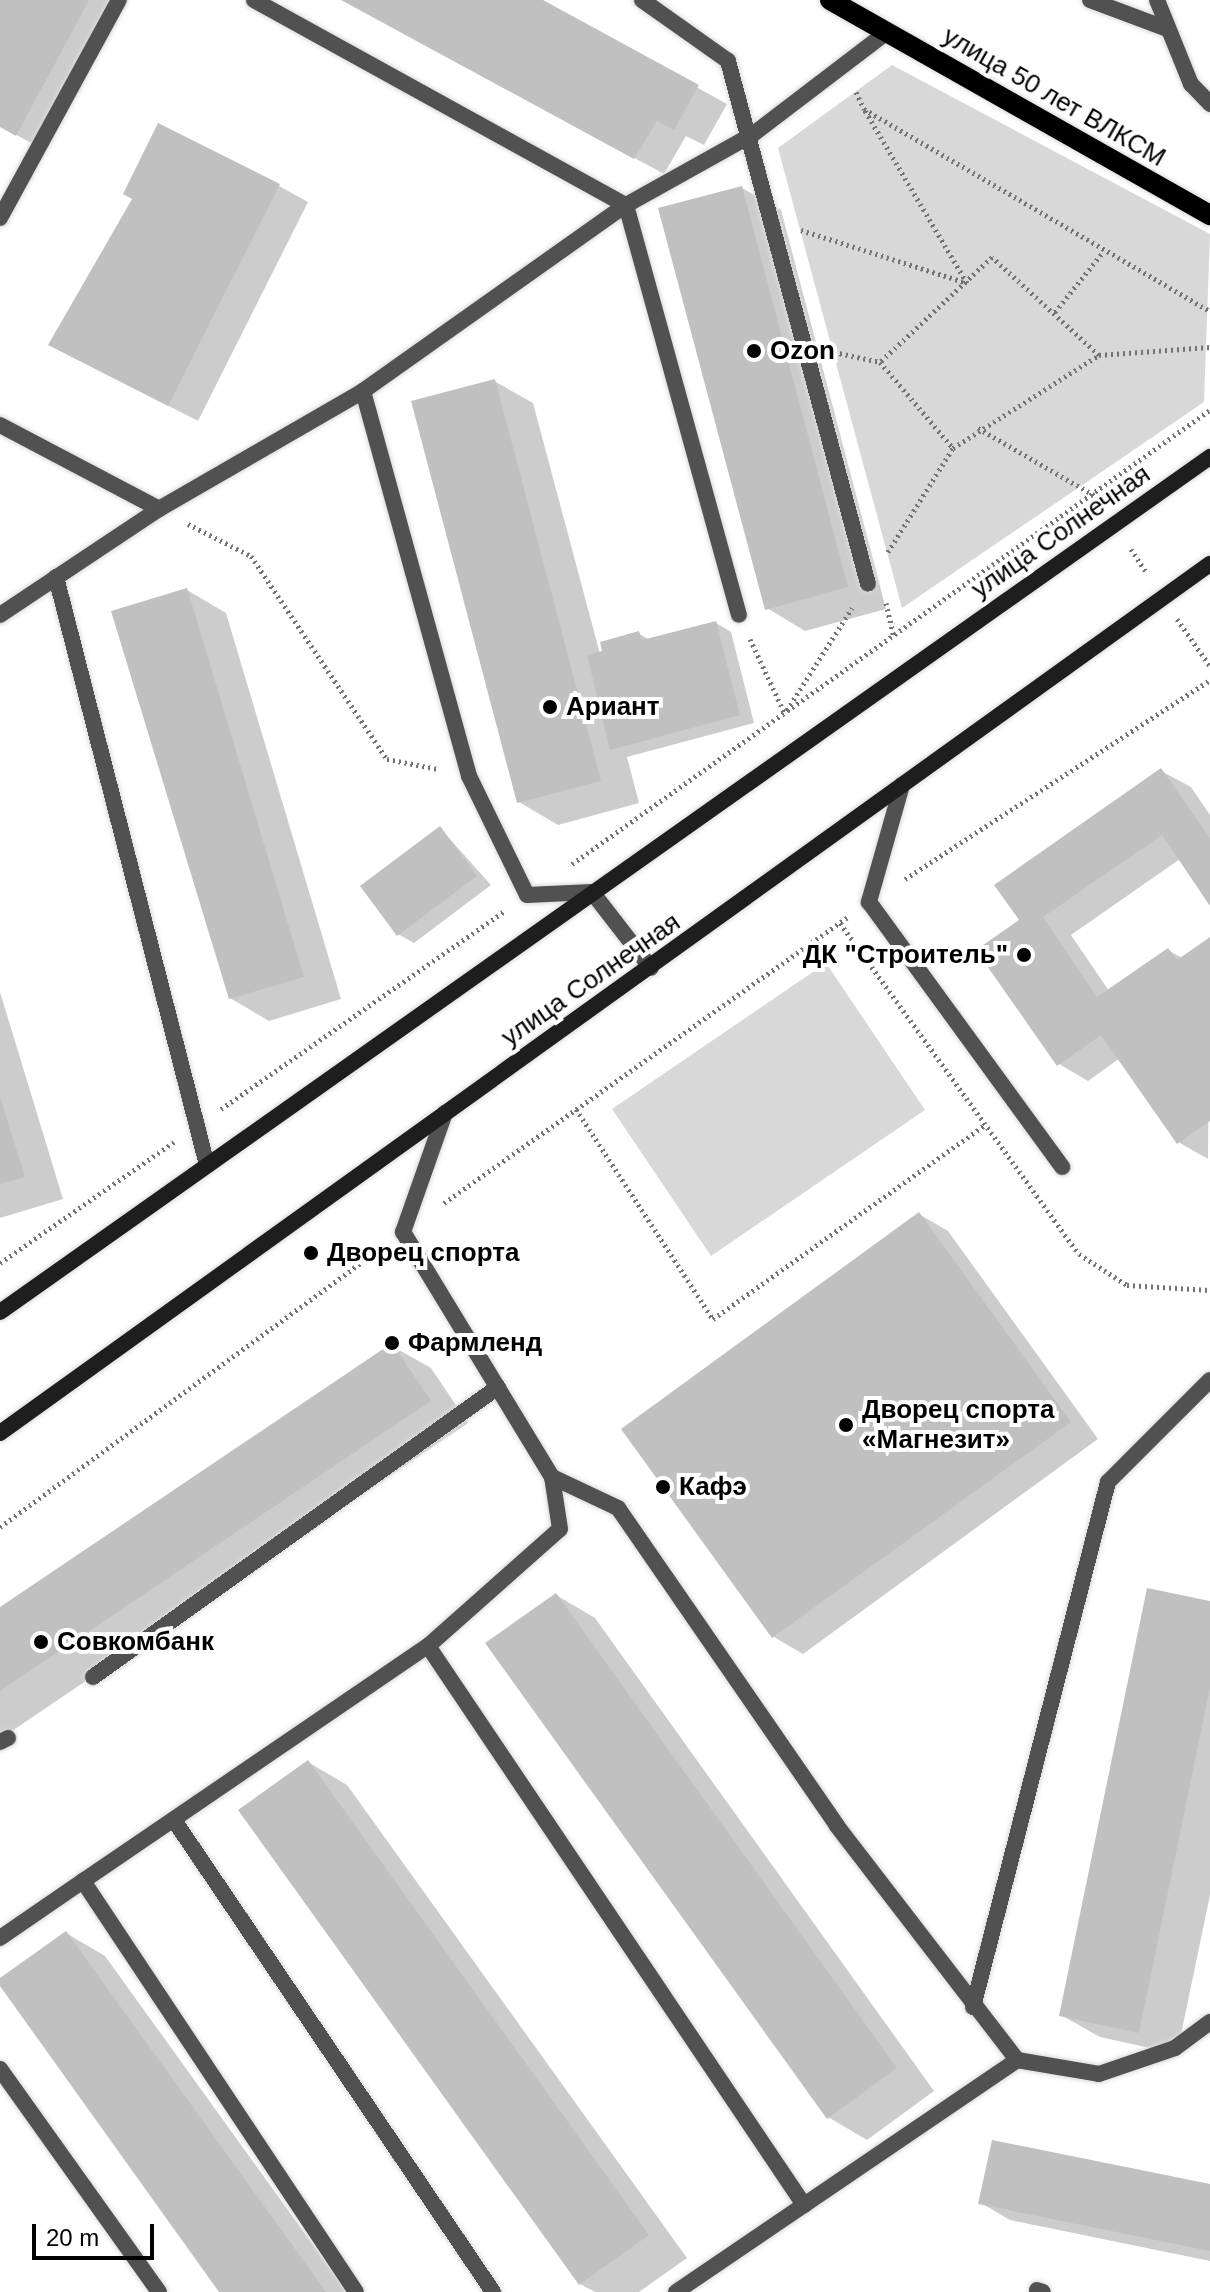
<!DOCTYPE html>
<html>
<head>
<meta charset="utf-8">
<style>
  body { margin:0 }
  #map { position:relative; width:1210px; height:2292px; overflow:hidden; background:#fff; font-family:Helvetica,sans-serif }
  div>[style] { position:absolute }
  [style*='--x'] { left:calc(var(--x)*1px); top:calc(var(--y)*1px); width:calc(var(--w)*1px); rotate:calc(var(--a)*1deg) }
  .green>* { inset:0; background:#d8d8d8 }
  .shadow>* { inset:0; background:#0003 }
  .building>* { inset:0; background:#c0c0c0 }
  .path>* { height:5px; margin-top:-2.5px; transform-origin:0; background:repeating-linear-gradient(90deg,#737373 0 2px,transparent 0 6px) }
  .roads { filter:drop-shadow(0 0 2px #dbdbdb) drop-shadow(0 0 2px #dbdbdb) }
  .service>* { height:16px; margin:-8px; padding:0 8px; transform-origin:8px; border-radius:8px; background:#515151 }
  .minor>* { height:16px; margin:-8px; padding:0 8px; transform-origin:8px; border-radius:8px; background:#515151 }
  .tertiary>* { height:16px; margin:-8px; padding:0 8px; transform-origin:8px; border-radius:8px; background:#515151 }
  .secondary>* { height:16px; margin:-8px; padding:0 8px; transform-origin:8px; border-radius:8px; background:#1e1e1e }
  .primary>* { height:20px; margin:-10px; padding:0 10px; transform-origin:10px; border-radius:10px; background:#000 }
  .dots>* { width:22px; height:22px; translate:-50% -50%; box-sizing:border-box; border:4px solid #fff; border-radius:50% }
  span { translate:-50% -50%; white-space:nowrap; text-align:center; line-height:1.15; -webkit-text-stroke:8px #fff; paint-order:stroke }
  .street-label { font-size:26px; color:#000 }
  .poi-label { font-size:26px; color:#000; font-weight:700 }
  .left { translate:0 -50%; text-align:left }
  .right { translate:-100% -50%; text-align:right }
  .scale { position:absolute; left:32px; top:2224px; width:122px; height:36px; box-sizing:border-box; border:4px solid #000; border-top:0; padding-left:10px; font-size:24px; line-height:28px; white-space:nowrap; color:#000; -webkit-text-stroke:6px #fff; paint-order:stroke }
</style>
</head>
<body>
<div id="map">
  <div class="green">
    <i style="clip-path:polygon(892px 65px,1210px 234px,1204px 402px,902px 608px,778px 148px)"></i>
    <i style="clip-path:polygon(826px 963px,925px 1110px,711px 1256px,612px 1109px)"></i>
  </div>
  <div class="shadow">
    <i style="clip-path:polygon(0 0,127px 0,46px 151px,0 126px)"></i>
    <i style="clip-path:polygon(344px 0,539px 0,727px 104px,704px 145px,686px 136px,664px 174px)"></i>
    <i style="clip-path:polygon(279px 186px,308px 202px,198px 421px,50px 345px)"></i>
    <i style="clip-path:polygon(742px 188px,781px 210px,886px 609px,805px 631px,767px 608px)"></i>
    <i style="clip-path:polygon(494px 381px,533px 403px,600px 654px,639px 634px,650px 640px,716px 623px,731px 632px,754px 723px,627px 757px,639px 803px,558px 825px,519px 802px)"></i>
    <i style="clip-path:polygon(187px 590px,226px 613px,341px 999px,269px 1021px,230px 998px)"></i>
    <i style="clip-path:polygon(1161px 771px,1191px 787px,1210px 815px,1210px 902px,1180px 859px,1071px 935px,1109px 991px,1168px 950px,1182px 958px,1210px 939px,1208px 1159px,1178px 1142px,1120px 1058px,1088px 1081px,1059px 1064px,1022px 921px)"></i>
    <i style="clip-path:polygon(440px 828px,491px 885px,414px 943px,398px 934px)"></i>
    <i style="clip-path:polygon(0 992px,63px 1199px,0 1218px)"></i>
    <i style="clip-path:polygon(919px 1214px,948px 1231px,1098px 1439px,803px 1654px,774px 1637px)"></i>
    <i style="clip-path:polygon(392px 1346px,431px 1368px,468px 1423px,0 1739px,0 1610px)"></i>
    <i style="clip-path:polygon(556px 1595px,595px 1618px,934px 2091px,867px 2140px,828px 2117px)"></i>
    <i style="clip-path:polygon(1210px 1603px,1210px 1895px,1177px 2054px,1100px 2037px,1061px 2015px)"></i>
    <i style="clip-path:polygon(308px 1762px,347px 1785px,687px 2258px,639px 2292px,595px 2292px,580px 2284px)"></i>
    <i style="clip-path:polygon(66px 1933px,105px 1956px,347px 2292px,222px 2292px,0 1983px)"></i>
    <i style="clip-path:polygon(1210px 2186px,1210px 2261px,1010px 2220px,981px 2203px)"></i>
  </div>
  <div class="building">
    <i style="clip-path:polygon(0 0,89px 0,16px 136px,0 127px)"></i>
    <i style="clip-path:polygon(341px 0,543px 0,699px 85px,674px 130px,657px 121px,634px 159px)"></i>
    <i style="clip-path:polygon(158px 123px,280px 184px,168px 406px,48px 345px,132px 199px,123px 194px)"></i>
    <i style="clip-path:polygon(742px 186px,848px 587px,765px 610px,658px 208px)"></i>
    <i style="clip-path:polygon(495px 379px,601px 781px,517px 803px,411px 401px)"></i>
    <i style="clip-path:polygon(187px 588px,304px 977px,229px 999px,111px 611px)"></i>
    <i style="clip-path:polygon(716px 621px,740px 715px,610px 750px,587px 655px,602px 651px,600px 642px,639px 631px,642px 640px)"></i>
    <i style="clip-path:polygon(1161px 768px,1210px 838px,1210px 906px,1162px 835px,1043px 917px,1097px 997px,1168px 948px,1177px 960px,1210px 937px,1210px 1121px,1177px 1144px,1101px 1035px,1057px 1066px,976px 950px,1019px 920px,994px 885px)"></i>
    <i style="clip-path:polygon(440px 826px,477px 876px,397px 936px,360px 886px)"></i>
    <i style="clip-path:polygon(0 1097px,25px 1177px,0 1184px)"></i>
    <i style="clip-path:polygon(919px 1212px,1071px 1422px,772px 1638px,621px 1429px)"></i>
    <i style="clip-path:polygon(392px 1343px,431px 1401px,0 1691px,0 1607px)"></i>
    <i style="clip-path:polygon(1147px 1588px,1210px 1601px,1210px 1687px,1139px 2033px,1059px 2016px)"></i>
    <i style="clip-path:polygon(556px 1593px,897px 2068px,827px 2119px,485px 1643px)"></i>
    <i style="clip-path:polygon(308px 1760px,649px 2235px,579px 2285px,238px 1810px)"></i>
    <i style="clip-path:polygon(66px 1931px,326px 2292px,219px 2292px,0 1986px,0 1978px)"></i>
    <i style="clip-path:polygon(992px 2140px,1210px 2184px,1210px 2251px,978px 2204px)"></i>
  </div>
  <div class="path">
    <i style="--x:856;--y:92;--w:19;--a:65"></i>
    <i style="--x:801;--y:230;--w:174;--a:17.7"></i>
    <i style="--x:967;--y:283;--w:202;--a:-120.6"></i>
    <i style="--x:864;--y:109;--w:401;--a:30.3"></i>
    <i style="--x:1055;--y:312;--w:77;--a:-51.3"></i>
    <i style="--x:834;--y:352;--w:47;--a:12.3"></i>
    <i style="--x:1099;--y:355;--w:145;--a:-137.5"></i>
    <i style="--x:992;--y:257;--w:154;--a:136.8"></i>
    <i style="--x:880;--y:362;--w:113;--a:49.7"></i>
    <i style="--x:953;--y:448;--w:173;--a:-32.5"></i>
    <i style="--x:1099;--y:355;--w:111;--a:-4.1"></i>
    <i style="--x:978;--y:428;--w:138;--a:30.1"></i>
    <i style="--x:188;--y:524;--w:71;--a:26.9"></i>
    <i style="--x:251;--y:556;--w:244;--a:56.2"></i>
    <i style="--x:387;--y:759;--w:52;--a:11.1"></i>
    <i style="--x:1131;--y:549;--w:30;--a:57"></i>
    <i style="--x:888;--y:552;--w:123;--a:-58"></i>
    <i style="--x:886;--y:603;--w:35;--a:77"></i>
    <i style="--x:1177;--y:619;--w:57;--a:54.9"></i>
    <i style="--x:750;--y:639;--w:83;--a:65"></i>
    <i style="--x:787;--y:710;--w:121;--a:-57.5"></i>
    <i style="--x:572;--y:864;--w:783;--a:-35.44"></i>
    <i style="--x:905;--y:879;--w:364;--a:-33.1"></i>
    <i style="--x:840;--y:923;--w:408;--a:54.2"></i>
    <i style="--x:1079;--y:1254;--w:57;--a:32.9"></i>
    <i style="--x:1127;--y:1285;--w:83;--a:3.4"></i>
    <i style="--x:221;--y:1109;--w:346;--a:-34.9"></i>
    <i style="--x:576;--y:1109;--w:251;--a:56.9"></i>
    <i style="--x:713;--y:1319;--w:334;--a:-35.5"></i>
    <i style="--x:444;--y:1203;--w:494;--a:-35.3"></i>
    <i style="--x:0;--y:1263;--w:212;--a:-34.8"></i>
    <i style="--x:0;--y:1527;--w:471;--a:-36.2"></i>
  </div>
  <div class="roads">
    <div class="service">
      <i style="--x:254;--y:0;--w:425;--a:28.9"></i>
      <i style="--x:626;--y:205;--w:425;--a:74.6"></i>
      <i style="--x:642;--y:0;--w:105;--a:35.3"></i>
      <i style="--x:728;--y:61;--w:541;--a:75.01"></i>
      <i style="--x:1090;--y:0;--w:82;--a:20.6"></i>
      <i style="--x:1157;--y:0;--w:91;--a:68"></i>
      <i style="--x:1191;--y:84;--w:28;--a:46"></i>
      <i style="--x:0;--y:218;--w:248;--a:-61.4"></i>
      <i style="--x:363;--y:391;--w:399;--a:74.6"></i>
      <i style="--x:469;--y:776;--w:132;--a:64"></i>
      <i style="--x:527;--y:895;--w:65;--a:-2.6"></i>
      <i style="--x:0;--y:425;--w:180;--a:27.8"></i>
      <i style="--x:56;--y:577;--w:607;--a:75.6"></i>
      <i style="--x:902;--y:785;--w:122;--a:105.8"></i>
      <i style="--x:869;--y:902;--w:328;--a:53.9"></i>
      <i style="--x:552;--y:1477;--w:73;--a:25.2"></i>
      <i style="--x:618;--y:1508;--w:386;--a:55.4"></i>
      <i style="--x:837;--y:1826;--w:295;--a:52.4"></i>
      <i style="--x:428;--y:1646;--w:674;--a:56.07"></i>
      <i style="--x:93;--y:1677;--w:498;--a:-35.6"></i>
      <i style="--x:0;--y:1742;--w:9;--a:-27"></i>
      <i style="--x:176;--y:1823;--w:566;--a:55.94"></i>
      <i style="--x:83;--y:1881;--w:417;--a:-34.3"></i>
      <i style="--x:428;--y:1646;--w:176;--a:-41.6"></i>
      <i style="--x:560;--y:1529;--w:53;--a:-98.7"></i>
      <i style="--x:552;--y:1477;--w:287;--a:-121.3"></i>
      <i style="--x:403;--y:1232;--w:126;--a:-70.6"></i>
      <i style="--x:0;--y:1938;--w:101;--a:-34.5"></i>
      <i style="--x:83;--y:1881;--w:493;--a:56.4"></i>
      <i style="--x:973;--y:2007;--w:542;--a:-75.58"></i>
      <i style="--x:1108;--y:1482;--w:144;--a:-45"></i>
      <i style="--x:0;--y:2069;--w:274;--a:54.5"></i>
      <i style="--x:1037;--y:2290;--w:6;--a:18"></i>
      <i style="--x:676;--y:2292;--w:412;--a:-34.2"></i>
      <i style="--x:1017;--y:2060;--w:83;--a:9.7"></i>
      <i style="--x:1099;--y:2074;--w:80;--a:-18.9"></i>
      <i style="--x:1175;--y:2048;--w:44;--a:-36.6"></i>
    </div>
    <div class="minor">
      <i style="--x:0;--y:615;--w:191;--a:-33.7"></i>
      <i style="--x:159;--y:509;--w:236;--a:-30"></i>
      <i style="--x:363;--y:391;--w:322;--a:-35.3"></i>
      <i style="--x:626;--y:205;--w:144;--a:-29.1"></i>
      <i style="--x:752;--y:135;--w:170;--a:-37.3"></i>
    </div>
    <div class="tertiary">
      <i style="--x:592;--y:892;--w:96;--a:52.2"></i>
    </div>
    <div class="secondary">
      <i style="--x:0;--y:1312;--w:1482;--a:-35.25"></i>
      <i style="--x:0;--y:1433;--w:1490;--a:-35.69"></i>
    </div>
    <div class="primary">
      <i style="--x:830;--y:0;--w:437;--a:29.5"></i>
    </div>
  </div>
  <div class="dots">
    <i style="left:754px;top:351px;background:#000"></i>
    <i style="left:550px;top:707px;background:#000"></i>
    <i style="left:1024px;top:955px;background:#000"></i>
    <i style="left:311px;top:1253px;background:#000"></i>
    <i style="left:392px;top:1343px;background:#000"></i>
    <i style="left:846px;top:1425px;background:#000"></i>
    <i style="left:663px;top:1487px;background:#000"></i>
    <i style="left:41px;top:1642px;background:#000"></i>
  </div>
  <div class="street-label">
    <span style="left:1054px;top:97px;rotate:30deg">улица 50 лет ВЛКСМ</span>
    <span style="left:1061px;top:532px;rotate:-35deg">улица Солнечная</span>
    <span style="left:591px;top:980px;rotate:-35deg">улица Солнечная</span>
  </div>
  <div class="poi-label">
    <span class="left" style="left:770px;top:351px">Ozon</span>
    <span class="left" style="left:566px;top:707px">Ариант</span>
    <span class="right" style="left:1008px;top:955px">ДК "Строитель"</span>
    <span class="left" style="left:327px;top:1253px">Дворец спорта</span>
    <span class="left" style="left:408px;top:1343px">Фармленд</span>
    <span class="left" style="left:862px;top:1425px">Дворец спорта<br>«Магнезит»</span>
    <span class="left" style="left:679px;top:1487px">Кафэ</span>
    <span class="left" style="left:57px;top:1642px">Совкомбанк</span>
  </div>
  <div class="scale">20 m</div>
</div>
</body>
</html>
